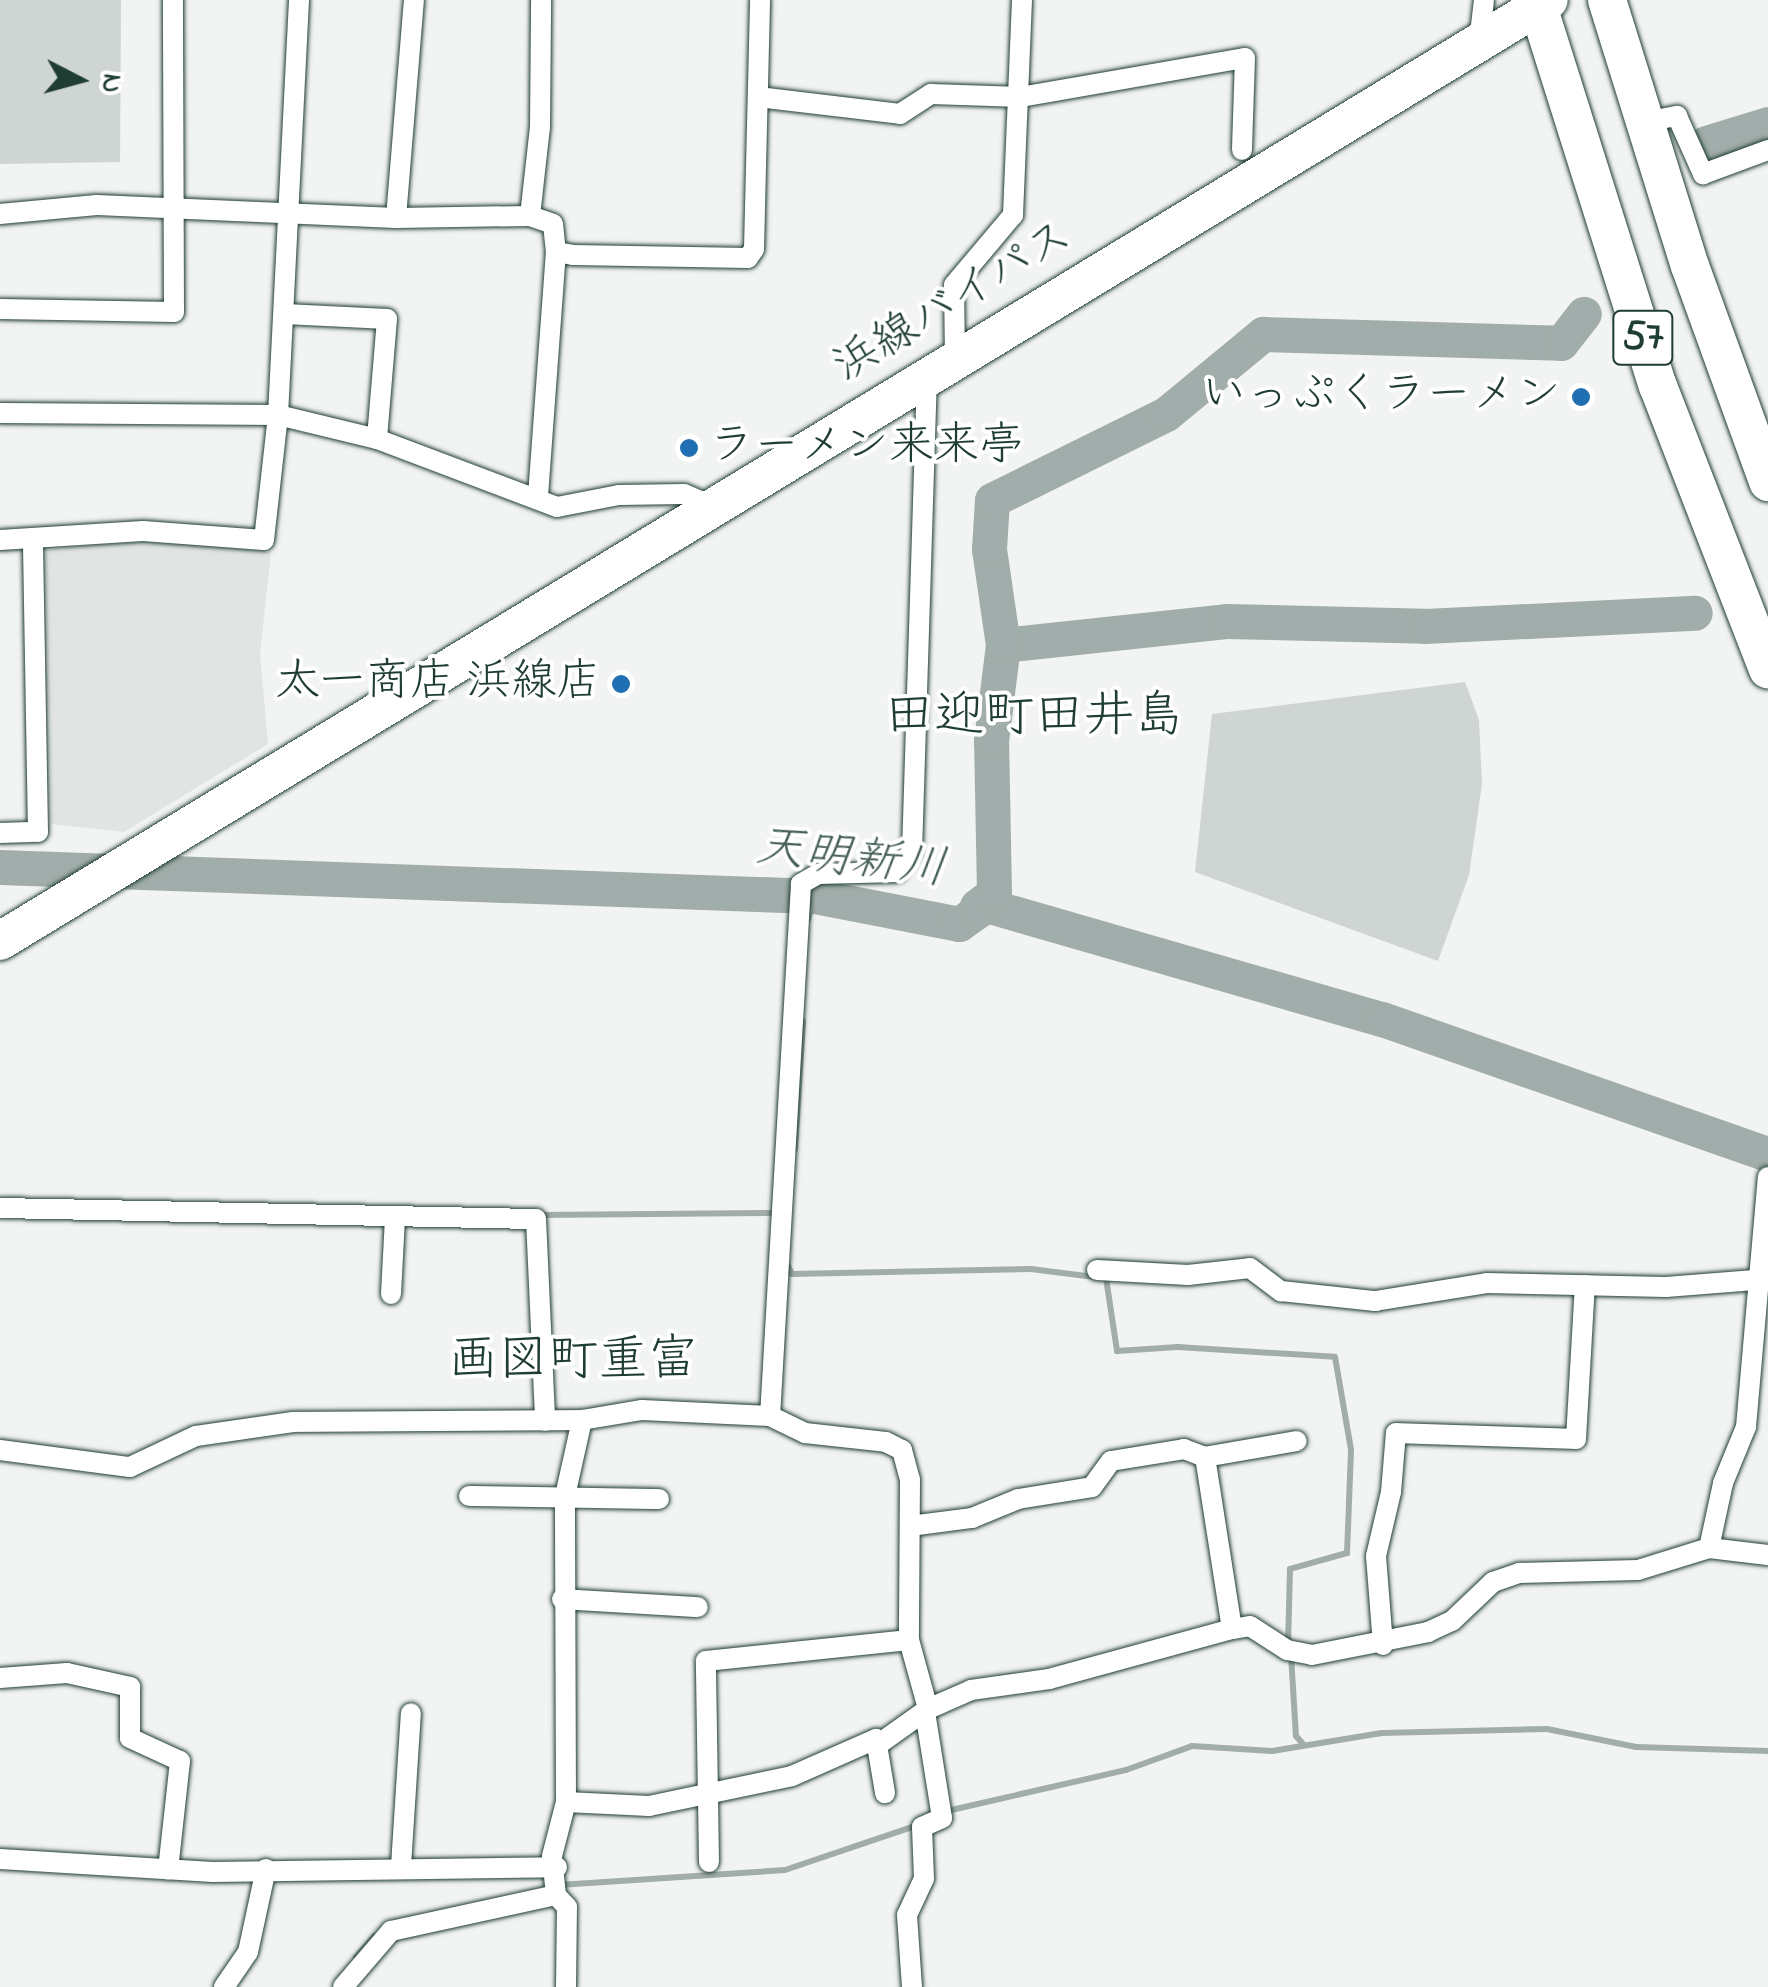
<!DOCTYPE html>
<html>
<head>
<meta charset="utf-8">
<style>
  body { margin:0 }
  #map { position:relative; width:1768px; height:1987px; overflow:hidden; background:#f2f3f3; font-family:"Indie Flower","Klee One",sans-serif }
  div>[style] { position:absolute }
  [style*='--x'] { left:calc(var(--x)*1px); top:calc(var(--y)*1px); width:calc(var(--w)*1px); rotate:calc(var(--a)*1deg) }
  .built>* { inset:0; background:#e0e4e3 }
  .green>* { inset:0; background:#ced5d3 }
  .stream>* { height:6px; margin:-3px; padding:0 3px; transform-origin:3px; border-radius:3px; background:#a1adaa }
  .river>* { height:35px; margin:-17.5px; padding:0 17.5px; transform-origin:17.5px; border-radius:17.5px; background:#a1adaa }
  .roads { filter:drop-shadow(0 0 2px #1f3d34) drop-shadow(0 0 2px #1f3d34) }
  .street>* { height:20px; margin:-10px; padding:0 10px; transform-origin:10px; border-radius:10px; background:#fff }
  .highway>* { height:38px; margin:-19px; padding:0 19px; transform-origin:19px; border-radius:19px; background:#fff }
  .dots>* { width:28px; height:28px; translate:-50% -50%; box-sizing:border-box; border:5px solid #fff; border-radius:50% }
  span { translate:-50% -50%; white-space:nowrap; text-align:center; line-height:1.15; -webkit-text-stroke:8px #fff; paint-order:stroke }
  .shield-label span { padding:2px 8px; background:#fff; border:2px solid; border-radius:8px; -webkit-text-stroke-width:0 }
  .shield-label { font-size:42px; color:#1f3d34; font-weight:700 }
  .street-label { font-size:45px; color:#1f3d34 }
  .poi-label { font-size:45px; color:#1f3d34 }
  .right { translate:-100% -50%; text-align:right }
  .left { translate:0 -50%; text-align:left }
  .water-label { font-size:48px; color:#465f57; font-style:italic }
  .quarter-label { font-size:50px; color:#1f3d34 }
  .north { position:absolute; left:30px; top:30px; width:100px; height:100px; -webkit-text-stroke:8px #fff; paint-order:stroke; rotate:96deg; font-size:28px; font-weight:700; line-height:40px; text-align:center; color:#1f3d34 }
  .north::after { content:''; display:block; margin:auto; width:35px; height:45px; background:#1f3d34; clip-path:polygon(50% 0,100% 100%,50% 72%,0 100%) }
</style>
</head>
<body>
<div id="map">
  <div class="built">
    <i style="clip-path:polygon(149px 539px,271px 552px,260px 654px,268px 744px,124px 832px,51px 824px,46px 550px)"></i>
  </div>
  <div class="green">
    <i style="clip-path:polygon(0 0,121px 0,120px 162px,0 164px)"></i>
    <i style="clip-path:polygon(1465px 682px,1479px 720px,1482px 784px,1469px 875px,1438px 961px,1195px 872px,1212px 714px)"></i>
  </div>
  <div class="stream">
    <i style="--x:808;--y:919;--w:24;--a:-73"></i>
    <i style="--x:795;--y:1149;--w:128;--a:-86.4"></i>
    <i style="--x:538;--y:1215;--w:242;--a:-0.5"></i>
    <i style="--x:788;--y:1266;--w:9;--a:63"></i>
    <i style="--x:792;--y:1274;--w:239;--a:-1.2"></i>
    <i style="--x:1031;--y:1269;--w:64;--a:7.2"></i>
    <i style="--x:1106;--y:1278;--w:74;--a:81.4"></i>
    <i style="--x:1117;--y:1351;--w:61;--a:-3.8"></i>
    <i style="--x:1178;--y:1347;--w:157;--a:3.6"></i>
    <i style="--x:1335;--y:1357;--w:94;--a:80.2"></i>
    <i style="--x:1351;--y:1450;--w:103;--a:92.2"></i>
    <i style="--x:1347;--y:1553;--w:59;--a:164.3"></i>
    <i style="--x:1290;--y:1569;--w:74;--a:91.5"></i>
    <i style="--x:1291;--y:1655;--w:81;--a:86.5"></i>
    <i style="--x:1296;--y:1736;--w:11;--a:49"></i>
    <i style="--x:947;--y:1811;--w:184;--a:-12.9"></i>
    <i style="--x:1126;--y:1770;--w:70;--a:-20"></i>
    <i style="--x:1192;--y:1746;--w:80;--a:3.6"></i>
    <i style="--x:1272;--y:1751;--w:111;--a:-9.3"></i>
    <i style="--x:1382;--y:1733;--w:165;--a:-1.4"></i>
    <i style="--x:1547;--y:1729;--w:91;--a:11.4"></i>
    <i style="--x:1636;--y:1747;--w:132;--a:1.7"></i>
    <i style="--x:559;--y:1885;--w:226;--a:-3.8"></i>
    <i style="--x:785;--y:1870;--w:140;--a:-18.7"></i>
    <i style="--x:356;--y:1957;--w:28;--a:-49"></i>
  </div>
  <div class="river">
    <i style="--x:1706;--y:143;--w:65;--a:-17"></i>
    <i style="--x:1003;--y:645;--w:224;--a:-6.1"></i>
    <i style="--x:1226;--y:621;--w:199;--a:1.4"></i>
    <i style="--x:1425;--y:626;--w:270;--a:-2.8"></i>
    <i style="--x:0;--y:867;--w:816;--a:2.04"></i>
    <i style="--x:815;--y:896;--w:147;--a:11"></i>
    <i style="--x:959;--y:924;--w:33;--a:-35"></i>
    <i style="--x:986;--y:905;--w:412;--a:16.1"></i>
    <i style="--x:1382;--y:1019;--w:409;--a:19.3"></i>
    <i style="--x:977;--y:906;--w:21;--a:-37"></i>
    <i style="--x:994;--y:893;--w:152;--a:-91.1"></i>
    <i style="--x:991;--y:741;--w:97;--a:-82.9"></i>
    <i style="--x:1003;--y:645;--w:97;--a:-98.3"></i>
    <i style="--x:989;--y:549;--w:49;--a:-86.5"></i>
    <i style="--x:992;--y:500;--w:194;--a:-26.3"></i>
    <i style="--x:1166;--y:414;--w:126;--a:-39.5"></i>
    <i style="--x:1263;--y:334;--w:298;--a:1.7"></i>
    <i style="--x:1561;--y:343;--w:37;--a:-52"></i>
  </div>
  <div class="roads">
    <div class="street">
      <i style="--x:1479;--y:42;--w:42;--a:-83.2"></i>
      <i style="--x:758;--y:97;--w:143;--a:6.8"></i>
      <i style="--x:900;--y:114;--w:37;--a:-33"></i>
      <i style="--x:931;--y:94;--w:90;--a:1.9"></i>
      <i style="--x:1021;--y:97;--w:227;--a:-9.9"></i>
      <i style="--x:1245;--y:58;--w:92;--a:91.9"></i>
      <i style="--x:1645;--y:122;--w:33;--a:-11"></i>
      <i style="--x:1677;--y:116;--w:64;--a:65.9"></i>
      <i style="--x:1703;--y:174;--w:69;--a:-20.3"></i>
      <i style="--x:0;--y:214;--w:97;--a:-5.3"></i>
      <i style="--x:97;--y:205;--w:299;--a:2.5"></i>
      <i style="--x:396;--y:218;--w:134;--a:-0.9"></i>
      <i style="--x:530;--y:216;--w:24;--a:19"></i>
      <i style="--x:553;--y:224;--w:28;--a:84"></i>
      <i style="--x:556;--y:252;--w:17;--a:10"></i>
      <i style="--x:573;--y:255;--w:175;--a:1"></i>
      <i style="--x:748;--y:258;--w:11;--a:-56"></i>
      <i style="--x:754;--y:249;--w:249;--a:-88.6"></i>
      <i style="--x:530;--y:216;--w:90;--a:-83.6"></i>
      <i style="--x:540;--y:127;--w:127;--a:-89.5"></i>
      <i style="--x:396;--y:218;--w:219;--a:-85.3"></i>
      <i style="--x:0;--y:309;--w:174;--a:1"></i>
      <i style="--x:174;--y:312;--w:312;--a:-90.2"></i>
      <i style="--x:285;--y:314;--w:102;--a:2.8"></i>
      <i style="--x:387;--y:319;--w:120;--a:94.8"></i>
      <i style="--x:955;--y:362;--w:77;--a:-90.7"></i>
      <i style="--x:954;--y:285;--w:92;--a:-49.9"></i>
      <i style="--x:1013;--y:215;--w:215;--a:-87.6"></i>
      <i style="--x:927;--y:375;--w:476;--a:91.8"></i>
      <i style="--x:912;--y:851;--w:26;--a:126"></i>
      <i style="--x:897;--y:872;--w:79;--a:178.5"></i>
      <i style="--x:818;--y:874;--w:20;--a:150"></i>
      <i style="--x:801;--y:884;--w:533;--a:93.33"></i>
      <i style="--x:770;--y:1416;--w:39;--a:26"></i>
      <i style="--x:805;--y:1433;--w:81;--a:6.3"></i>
      <i style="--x:886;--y:1442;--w:18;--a:27"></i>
      <i style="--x:902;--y:1450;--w:31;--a:75"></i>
      <i style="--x:910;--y:1480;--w:160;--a:90.4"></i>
      <i style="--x:909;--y:1640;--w:72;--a:74.6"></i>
      <i style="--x:0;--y:413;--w:278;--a:0.4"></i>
      <i style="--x:278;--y:415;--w:102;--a:13.6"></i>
      <i style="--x:377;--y:439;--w:192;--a:20.7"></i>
      <i style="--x:557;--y:507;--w:63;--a:-11"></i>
      <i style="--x:619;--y:495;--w:65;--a:-0.9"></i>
      <i style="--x:684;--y:494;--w:30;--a:23"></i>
      <i style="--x:538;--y:496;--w:245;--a:-85.8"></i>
      <i style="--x:0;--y:540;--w:143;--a:-3.6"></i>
      <i style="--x:143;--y:531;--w:121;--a:4.3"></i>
      <i style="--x:264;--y:540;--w:126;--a:-83.6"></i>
      <i style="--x:278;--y:415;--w:416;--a:-87.1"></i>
      <i style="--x:0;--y:833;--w:38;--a:-2"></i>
      <i style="--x:38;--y:832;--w:292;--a:-91"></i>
      <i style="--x:0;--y:1208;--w:536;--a:1.18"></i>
      <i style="--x:536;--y:1219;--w:202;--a:87.4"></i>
      <i style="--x:1097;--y:1270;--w:91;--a:3.1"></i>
      <i style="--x:1188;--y:1275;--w:62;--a:-6.4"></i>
      <i style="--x:1250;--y:1268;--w:39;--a:37"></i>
      <i style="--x:1281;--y:1291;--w:95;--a:6.1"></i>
      <i style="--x:1375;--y:1301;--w:113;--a:-9.1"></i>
      <i style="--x:1487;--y:1283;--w:179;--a:1.3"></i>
      <i style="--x:1666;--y:1287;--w:89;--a:-4.5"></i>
      <i style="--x:391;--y:1294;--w:77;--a:-87"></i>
      <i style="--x:0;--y:1450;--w:131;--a:7.5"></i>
      <i style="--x:130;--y:1467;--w:73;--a:-25.2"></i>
      <i style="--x:196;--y:1436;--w:98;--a:-8.2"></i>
      <i style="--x:293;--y:1422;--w:289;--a:-0.4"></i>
      <i style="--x:469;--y:1496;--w:190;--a:0.9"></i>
      <i style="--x:910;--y:1526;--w:63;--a:-7.4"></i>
      <i style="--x:972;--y:1518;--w:50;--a:-22.4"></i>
      <i style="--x:1018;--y:1499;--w:75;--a:-9.2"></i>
      <i style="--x:1092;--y:1487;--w:32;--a:-54"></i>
      <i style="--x:1111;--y:1461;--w:74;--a:-9.3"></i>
      <i style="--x:1184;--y:1449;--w:22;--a:21"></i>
      <i style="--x:1709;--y:1548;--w:66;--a:-77.8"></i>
      <i style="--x:1723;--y:1483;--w:61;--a:-67.7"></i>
      <i style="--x:1746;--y:1427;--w:251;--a:-85"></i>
      <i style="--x:562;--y:1599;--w:136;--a:3.4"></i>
      <i style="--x:1232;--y:1629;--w:174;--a:-98.9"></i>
      <i style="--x:1205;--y:1457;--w:93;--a:-9.9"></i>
      <i style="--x:1383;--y:1645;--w:89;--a:-94.5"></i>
      <i style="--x:1376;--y:1556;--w:66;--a:-76.8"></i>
      <i style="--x:1391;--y:1492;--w:59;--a:-85.2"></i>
      <i style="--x:1396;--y:1433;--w:180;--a:1.9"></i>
      <i style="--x:1576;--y:1439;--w:154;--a:-86.7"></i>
      <i style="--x:0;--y:1678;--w:67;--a:-4.3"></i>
      <i style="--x:67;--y:1673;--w:65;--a:12.5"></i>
      <i style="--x:130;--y:1687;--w:51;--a:90"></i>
      <i style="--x:130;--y:1738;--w:55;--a:24.7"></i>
      <i style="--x:180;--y:1761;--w:109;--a:96.3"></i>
      <i style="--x:876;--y:1746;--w:64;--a:-35.4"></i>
      <i style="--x:928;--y:1709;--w:47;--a:-23.8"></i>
      <i style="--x:971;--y:1690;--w:79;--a:-8"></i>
      <i style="--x:1049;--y:1679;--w:190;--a:-15.3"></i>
      <i style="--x:1232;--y:1629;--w:18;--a:-9"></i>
      <i style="--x:1250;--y:1626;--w:44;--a:33"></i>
      <i style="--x:1287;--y:1650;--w:25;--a:11"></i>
      <i style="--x:1312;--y:1655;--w:118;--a:-11.2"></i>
      <i style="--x:1428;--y:1632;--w:26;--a:-25"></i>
      <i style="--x:1452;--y:1621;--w:57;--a:-43.6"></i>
      <i style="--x:1493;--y:1582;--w:28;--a:-19"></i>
      <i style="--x:1519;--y:1573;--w:119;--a:-1.4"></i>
      <i style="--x:1638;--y:1570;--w:74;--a:-17.2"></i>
      <i style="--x:1709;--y:1548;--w:59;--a:6.8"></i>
      <i style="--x:566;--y:1802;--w:83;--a:2.8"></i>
      <i style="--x:649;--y:1806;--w:146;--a:-11.8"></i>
      <i style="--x:792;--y:1776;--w:92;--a:-23.8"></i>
      <i style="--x:876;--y:1739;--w:55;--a:80.5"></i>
      <i style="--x:0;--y:1859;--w:213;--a:3.5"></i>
      <i style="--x:213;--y:1872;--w:344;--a:-0.8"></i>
      <i style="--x:709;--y:1862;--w:201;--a:-90.9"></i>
      <i style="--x:706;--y:1661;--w:204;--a:-5.9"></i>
      <i style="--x:401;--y:1866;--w:153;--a:-86.3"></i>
      <i style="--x:224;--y:1987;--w:42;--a:-55.6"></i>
      <i style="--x:248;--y:1952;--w:85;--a:-77.8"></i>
      <i style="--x:343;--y:1987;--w:74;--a:-49.4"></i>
      <i style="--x:391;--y:1931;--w:169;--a:-12.3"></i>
      <i style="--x:566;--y:1987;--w:80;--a:-89.3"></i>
      <i style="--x:567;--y:1907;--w:16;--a:-133"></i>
      <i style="--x:556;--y:1895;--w:39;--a:-96"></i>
      <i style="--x:552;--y:1856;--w:56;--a:-75.5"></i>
      <i style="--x:566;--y:1802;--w:306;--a:-90.2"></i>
      <i style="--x:565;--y:1496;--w:78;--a:-77.4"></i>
      <i style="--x:582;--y:1420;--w:61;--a:-9.5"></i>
      <i style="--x:642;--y:1410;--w:128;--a:2.7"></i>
      <i style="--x:912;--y:1987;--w:72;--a:-94"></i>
      <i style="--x:907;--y:1915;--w:40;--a:-65"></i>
      <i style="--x:924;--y:1879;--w:52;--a:-92.2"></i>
      <i style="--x:922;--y:1827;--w:22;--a:-24"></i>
      <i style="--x:942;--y:1818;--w:107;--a:-99.1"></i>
    </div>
    <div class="highway">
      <i style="--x:1536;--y:0;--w:405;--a:72.5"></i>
      <i style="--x:1658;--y:386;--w:304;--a:68.8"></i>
      <i style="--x:1607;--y:0;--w:279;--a:72.7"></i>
      <i style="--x:1690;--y:266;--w:230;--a:70.1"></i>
      <i style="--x:0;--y:941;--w:1812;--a:-31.28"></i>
    </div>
  </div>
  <div class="dots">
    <i style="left:1581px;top:397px;background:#1f6fb2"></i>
    <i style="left:689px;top:448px;background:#1f6fb2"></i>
    <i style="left:621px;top:684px;background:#1f6fb2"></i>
  </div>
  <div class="shield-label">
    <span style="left:1643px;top:338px">57</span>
  </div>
  <div class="street-label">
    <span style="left:954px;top:303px;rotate:-31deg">浜線バイパス</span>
  </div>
  <div class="poi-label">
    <span class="right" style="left:1561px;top:397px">いっぷくラーメン</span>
    <span class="left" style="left:709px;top:448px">ラーメン来来亭</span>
    <span class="right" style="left:601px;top:684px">太一商店 浜線店</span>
  </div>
  <div class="water-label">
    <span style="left:851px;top:860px;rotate:7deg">天明新川</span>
  </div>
  <div class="quarter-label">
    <span style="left:1034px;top:718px">田迎町田井島</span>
    <span style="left:573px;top:1362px">画図町重富</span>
  </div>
  <div class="north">N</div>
</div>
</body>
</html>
